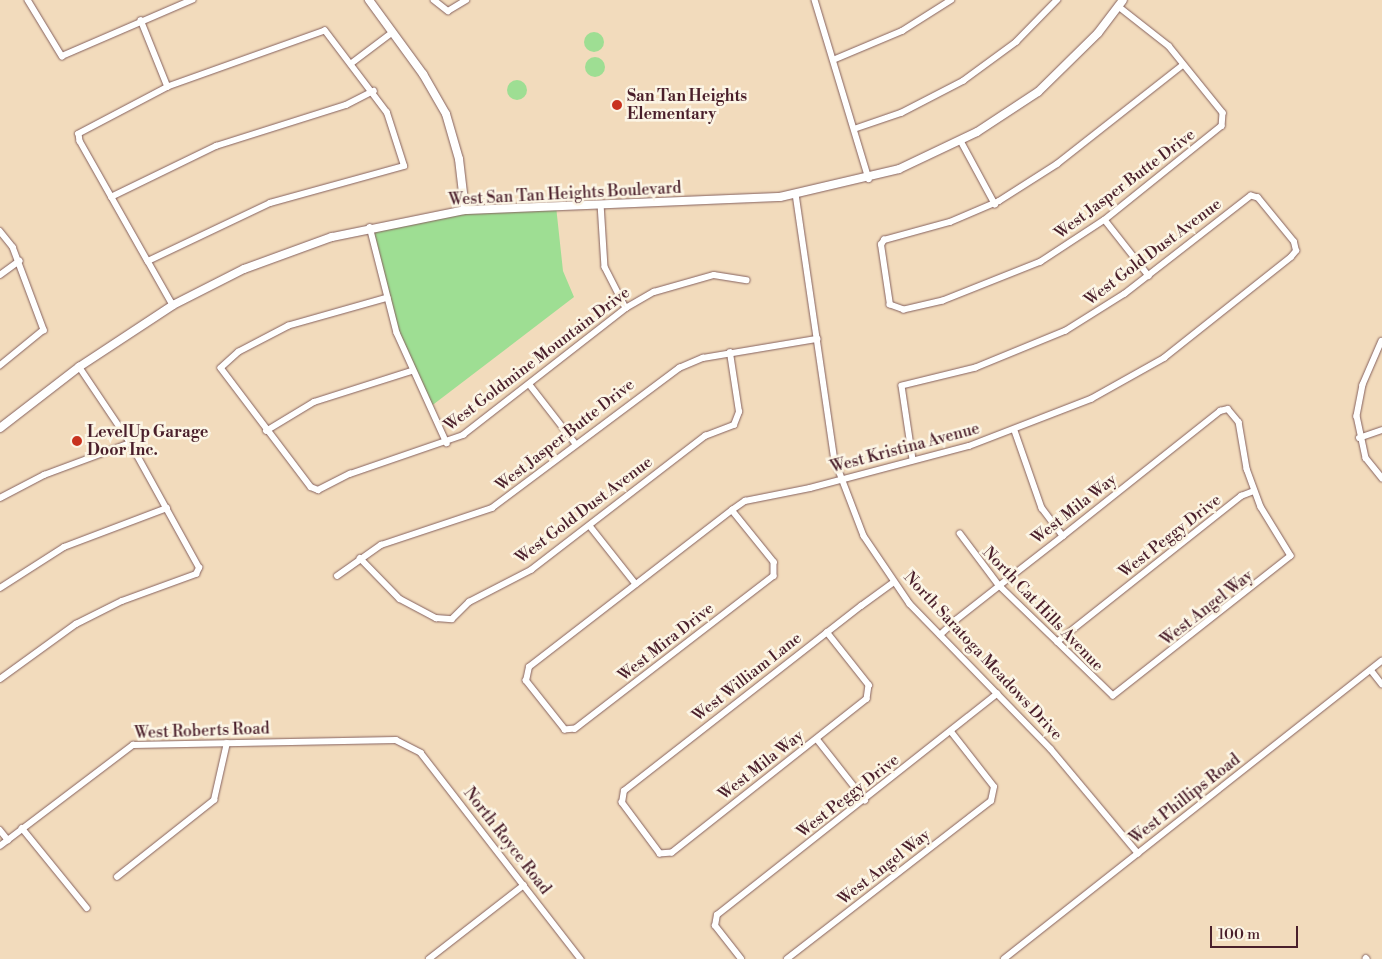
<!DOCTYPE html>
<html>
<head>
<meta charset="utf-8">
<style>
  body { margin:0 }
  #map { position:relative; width:1382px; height:959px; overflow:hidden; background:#f2dbbc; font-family:"Libre Bodoni",serif }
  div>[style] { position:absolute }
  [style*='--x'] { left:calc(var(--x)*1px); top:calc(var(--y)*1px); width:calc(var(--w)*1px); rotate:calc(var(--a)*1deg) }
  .green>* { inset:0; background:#9ede93 }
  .round { border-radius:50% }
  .roads { filter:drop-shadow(0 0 1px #85615e) drop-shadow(0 0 1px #85615e) }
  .street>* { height:5.5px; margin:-2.75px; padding:0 2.75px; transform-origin:2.75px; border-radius:2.75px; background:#fff }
  .secondary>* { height:8px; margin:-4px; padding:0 4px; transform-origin:4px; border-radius:4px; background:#fff }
  .dots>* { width:14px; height:14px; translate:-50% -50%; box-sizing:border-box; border:2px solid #fcf5e5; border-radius:50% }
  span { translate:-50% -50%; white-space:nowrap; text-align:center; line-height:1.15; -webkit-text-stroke:5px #fcf5e5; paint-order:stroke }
  .poi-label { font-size:16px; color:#4a1f2b; font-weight:700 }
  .left { translate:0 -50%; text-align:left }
  .street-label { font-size:16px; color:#4a1f2b }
  .scale { position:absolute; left:1210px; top:926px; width:88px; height:22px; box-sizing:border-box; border:2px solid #4a1f2b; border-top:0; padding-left:6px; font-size:15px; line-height:18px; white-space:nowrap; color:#4a1f2b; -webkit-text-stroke:4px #fcf5e5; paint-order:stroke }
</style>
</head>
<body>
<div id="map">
  <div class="green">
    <i class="round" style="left:584px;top:32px;width:20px;height:20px"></i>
    <i class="round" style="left:585px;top:57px;width:20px;height:20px"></i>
    <i class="round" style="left:507px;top:80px;width:20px;height:20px"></i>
    <i style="clip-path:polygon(556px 206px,563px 271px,574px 297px,430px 407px,402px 348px,370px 227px,416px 217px)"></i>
  </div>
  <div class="roads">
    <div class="street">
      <i style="--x:28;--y:0;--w:66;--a:58.7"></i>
      <i style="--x:62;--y:56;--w:142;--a:-23.3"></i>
      <i style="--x:434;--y:0;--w:18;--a:38"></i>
      <i style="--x:448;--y:11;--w:21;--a:-31"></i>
      <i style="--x:815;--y:0;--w:187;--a:73.2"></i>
      <i style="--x:1118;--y:6;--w:65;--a:38.1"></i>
      <i style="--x:1169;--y:46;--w:86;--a:51.1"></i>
      <i style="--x:1223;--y:113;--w:13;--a:94"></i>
      <i style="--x:1222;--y:126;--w:150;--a:141.2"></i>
      <i style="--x:1105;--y:220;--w:77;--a:146.7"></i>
      <i style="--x:1041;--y:262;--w:105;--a:158.3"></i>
      <i style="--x:943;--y:301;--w:40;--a:167"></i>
      <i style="--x:904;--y:310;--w:15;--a:-160"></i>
      <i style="--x:890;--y:305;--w:61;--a:-98.5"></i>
      <i style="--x:881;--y:245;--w:6;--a:-59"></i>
      <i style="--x:884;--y:240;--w:68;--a:-15.3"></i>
      <i style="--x:950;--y:222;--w:53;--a:-23.2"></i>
      <i style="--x:999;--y:201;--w:69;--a:-32.5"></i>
      <i style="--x:1057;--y:164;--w:160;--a:-38.2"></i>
      <i style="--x:141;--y:20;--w:72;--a:68.1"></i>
      <i style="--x:833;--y:60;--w:75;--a:-22.8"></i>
      <i style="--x:902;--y:31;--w:58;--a:-32.3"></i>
      <i style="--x:352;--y:63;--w:51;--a:-37.1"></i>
      <i style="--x:854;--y:129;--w:50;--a:-18.8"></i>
      <i style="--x:901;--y:113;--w:70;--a:-27.3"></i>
      <i style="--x:963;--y:81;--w:66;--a:-36.3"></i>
      <i style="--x:1016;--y:42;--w:59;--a:-45.7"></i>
      <i style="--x:961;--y:141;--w:72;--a:61.6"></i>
      <i style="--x:796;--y:194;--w:269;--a:81.7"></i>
      <i style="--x:835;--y:460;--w:81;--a:69.1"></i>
      <i style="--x:864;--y:536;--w:82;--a:55.9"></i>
      <i style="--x:910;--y:604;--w:202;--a:45.8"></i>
      <i style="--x:1051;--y:749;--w:136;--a:50.1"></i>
      <i style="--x:111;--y:197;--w:117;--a:-25.9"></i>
      <i style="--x:216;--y:146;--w:136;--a:-17.5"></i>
      <i style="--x:346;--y:105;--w:31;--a:-27"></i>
      <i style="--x:601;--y:204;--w:63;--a:86.4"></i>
      <i style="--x:605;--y:267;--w:46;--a:62.9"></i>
      <i style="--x:1105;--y:220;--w:71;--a:51.8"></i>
      <i style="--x:370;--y:227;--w:109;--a:75.7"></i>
      <i style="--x:397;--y:333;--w:121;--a:65.6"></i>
      <i style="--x:0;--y:231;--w:21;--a:51"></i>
      <i style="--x:13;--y:247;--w:89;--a:69.5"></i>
      <i style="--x:44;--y:330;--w:57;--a:140.7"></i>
      <i style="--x:148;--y:261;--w:135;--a:-25.4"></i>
      <i style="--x:270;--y:203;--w:139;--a:-15.4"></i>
      <i style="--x:404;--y:166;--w:56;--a:-107.8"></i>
      <i style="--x:387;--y:113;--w:103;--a:-127.1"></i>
      <i style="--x:325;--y:31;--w:167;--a:160.4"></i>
      <i style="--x:168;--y:87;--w:101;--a:152.2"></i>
      <i style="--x:79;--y:134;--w:7;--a:82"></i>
      <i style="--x:80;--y:141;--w:138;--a:60.5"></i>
      <i style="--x:148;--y:261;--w:51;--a:60.4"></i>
      <i style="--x:0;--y:275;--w:24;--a:-36"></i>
      <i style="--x:388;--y:298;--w:103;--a:164.2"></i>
      <i style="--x:289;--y:326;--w:56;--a:152.5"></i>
      <i style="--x:239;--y:352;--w:24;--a:138"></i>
      <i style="--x:221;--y:368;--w:149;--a:52.9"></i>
      <i style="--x:311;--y:487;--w:8;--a:23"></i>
      <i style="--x:318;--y:490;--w:36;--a:-27"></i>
      <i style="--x:350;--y:474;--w:120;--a:-19"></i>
      <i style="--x:463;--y:435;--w:207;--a:-37.9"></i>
      <i style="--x:626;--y:308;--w:32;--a:-30"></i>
      <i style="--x:654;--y:292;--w:62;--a:-15.8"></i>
      <i style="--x:714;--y:275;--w:33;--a:9"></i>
      <i style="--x:1382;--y:341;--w:48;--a:113.4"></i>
      <i style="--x:1363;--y:385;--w:32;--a:101"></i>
      <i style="--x:1357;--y:416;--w:43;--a:77.9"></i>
      <i style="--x:1366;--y:458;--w:26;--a:51"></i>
      <i style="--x:530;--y:385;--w:75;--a:52.1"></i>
      <i style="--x:266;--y:431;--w:56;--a:-31.1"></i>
      <i style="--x:314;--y:402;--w:103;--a:-17.6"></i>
      <i style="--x:1015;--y:431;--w:82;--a:70.7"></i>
      <i style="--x:1042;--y:508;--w:35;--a:53"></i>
      <i style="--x:1359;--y:438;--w:24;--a:-19"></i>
      <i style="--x:0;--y:498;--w:50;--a:-27.6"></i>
      <i style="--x:44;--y:475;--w:92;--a:-20.4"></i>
      <i style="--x:732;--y:510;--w:67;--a:51.1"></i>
      <i style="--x:774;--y:562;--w:14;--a:90"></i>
      <i style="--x:774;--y:576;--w:251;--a:142.4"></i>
      <i style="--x:575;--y:729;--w:10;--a:174"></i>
      <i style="--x:565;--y:730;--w:63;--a:-128.5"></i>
      <i style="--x:526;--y:681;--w:14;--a:-78"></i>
      <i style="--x:529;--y:667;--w:257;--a:-37.7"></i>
      <i style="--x:732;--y:510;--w:16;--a:-35"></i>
      <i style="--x:745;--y:501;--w:66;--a:-11.3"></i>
      <i style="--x:810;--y:488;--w:164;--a:-14.8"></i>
      <i style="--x:969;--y:446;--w:131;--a:-21.1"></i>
      <i style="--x:1091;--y:399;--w:84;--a:-29.3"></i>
      <i style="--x:1164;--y:358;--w:162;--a:-38.5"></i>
      <i style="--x:1291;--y:257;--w:8;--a:-50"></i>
      <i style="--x:1296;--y:251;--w:9;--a:-103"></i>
      <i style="--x:1294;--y:242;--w:57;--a:-129.3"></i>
      <i style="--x:1258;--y:198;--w:7;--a:-164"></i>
      <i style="--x:1251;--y:196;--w:160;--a:142.1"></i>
      <i style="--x:1125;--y:294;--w:70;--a:147.9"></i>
      <i style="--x:1066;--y:331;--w:97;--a:157.7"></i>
      <i style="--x:976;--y:368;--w:76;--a:166.3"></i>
      <i style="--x:902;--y:386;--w:75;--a:81.5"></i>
      <i style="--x:590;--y:526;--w:74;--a:51.6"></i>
      <i style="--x:360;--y:558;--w:57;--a:45.7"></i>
      <i style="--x:400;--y:599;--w:41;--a:27.8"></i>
      <i style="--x:436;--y:618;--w:16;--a:4"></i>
      <i style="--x:452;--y:619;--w:24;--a:-45"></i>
      <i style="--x:469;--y:602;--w:70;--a:-27.3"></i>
      <i style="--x:531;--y:570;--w:220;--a:-37.6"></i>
      <i style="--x:705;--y:436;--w:31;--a:-21"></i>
      <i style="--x:734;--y:425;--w:14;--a:-69"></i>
      <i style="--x:739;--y:412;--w:60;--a:-98.7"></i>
      <i style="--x:337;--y:576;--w:54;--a:-35.2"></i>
      <i style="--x:381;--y:545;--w:117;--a:-18.4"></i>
      <i style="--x:492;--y:508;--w:234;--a:-36.8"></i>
      <i style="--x:679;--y:368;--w:26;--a:-23"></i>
      <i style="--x:703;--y:358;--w:116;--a:-9.5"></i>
      <i style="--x:0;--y:588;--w:76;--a:-32.6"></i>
      <i style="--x:64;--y:547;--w:110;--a:-20.7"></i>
      <i style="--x:827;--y:632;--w:68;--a:51.6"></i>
      <i style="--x:869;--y:685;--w:14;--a:98"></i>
      <i style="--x:867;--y:699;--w:248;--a:141.7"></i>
      <i style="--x:672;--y:853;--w:12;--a:175"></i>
      <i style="--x:660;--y:854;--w:64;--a:-126.7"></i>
      <i style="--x:622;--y:803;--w:12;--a:-81"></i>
      <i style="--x:624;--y:791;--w:301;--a:-38"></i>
      <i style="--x:861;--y:606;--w:39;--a:-36"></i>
      <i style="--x:940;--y:635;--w:22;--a:-43"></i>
      <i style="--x:956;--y:620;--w:55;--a:-38.3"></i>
      <i style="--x:999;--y:586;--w:81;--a:-38"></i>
      <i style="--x:1063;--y:536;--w:201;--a:-38.5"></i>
      <i style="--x:1220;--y:411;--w:8;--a:-14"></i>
      <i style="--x:1228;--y:409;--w:17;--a:50"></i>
      <i style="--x:1239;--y:422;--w:48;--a:80.3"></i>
      <i style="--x:1247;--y:469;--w:40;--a:69.8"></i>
      <i style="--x:1261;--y:507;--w:57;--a:58.5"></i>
      <i style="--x:1291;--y:556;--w:226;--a:141.8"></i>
      <i style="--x:1113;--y:696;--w:158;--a:-136"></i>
      <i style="--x:999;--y:586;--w:65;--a:-126.9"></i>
      <i style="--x:1057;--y:642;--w:235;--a:-38.4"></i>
      <i style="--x:1241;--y:496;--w:14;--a:-21"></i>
      <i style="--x:1371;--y:670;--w:18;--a:52"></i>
      <i style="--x:0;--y:679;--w:94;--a:-35.9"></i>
      <i style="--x:76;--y:624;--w:51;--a:-26.6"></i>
      <i style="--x:122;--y:601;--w:79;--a:-20"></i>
      <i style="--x:196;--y:574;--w:7;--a:-63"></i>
      <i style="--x:199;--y:568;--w:143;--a:-118.9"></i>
      <i style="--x:130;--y:443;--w:92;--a:-123.9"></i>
      <i style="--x:817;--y:739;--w:78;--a:51.8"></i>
      <i style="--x:22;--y:828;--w:103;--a:50.9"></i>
      <i style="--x:0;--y:830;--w:13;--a:51"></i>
      <i style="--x:0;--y:846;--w:167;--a:-37.2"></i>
      <i style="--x:133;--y:745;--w:263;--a:-1.1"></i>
      <i style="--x:396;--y:740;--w:28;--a:27"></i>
      <i style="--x:421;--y:753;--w:261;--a:52.2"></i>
      <i style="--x:117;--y:877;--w:124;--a:-38.4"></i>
      <i style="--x:214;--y:800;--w:58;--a:-77.2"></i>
      <i style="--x:1366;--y:958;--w:1;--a:45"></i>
      <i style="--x:429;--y:959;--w:120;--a:-37.9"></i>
      <i style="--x:741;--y:959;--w:42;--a:-128.2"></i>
      <i style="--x:715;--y:926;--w:11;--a:-80"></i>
      <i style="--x:717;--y:915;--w:357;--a:-38.3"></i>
      <i style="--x:787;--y:959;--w:258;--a:-37.8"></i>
      <i style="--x:991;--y:801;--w:14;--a:-78"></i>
      <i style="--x:994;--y:787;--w:70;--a:-128"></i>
      <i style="--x:1004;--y:959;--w:481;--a:-38.3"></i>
    </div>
    <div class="secondary">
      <i style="--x:369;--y:0;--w:92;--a:53.9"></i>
      <i style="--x:423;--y:74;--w:46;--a:60.1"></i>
      <i style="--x:446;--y:114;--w:47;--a:73.9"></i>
      <i style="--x:459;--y:159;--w:51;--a:83.3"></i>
      <i style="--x:0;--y:428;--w:100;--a:-37.7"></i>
      <i style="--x:79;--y:367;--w:113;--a:-33.4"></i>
      <i style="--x:173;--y:305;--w:80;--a:-26.9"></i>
      <i style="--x:244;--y:269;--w:94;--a:-20"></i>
      <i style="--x:332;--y:237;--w:136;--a:-11.5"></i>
      <i style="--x:465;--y:210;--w:315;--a:-2.4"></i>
      <i style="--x:780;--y:197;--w:122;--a:-13.2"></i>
      <i style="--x:899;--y:169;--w:86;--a:-25.4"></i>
      <i style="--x:977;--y:132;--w:73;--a:-33.3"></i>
      <i style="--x:1038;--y:92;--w:84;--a:-44.5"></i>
      <i style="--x:1098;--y:33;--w:41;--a:-52.9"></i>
    </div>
  </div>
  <div class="dots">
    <i style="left:617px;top:105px;background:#c8321e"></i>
    <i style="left:77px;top:441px;background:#c8321e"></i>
  </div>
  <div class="poi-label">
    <span class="left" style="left:627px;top:105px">San Tan Heights<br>Elementary</span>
    <span class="left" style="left:87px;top:441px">LevelUp Garage<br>Door Inc.</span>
  </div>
  <div class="street-label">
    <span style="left:1125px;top:184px;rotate:-37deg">West Jasper Butte Drive</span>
    <span style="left:565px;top:194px;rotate:-3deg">West San Tan Heights Boulevard</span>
    <span style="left:1153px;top:252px;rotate:-37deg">West Gold Dust Avenue</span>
    <span style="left:537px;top:359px;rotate:-37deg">West Goldmine Mountain Drive</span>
    <span style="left:565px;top:435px;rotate:-38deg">West Jasper Butte Drive</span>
    <span style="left:905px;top:448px;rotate:-15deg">West Kristina Avenue</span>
    <span style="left:1074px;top:509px;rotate:-38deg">West Mila Way</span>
    <span style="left:584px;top:510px;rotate:-37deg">West Gold Dust Avenue</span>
    <span style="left:1170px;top:536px;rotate:-38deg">West Peggy Drive</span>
    <span style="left:1207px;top:608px;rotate:-38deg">West Angel Way</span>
    <span style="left:1043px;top:609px;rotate:46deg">North Cat Hills Avenue</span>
    <span style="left:666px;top:642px;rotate:-38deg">West Mira Drive</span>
    <span style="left:983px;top:656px;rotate:47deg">North Saratoga Meadows Drive</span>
    <span style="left:747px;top:677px;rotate:-38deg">West William Lane</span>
    <span style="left:202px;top:731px;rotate:-2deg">West Roberts Road</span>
    <span style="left:761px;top:765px;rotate:-38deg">West Mila Way</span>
    <span style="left:848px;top:796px;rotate:-38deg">West Peggy Drive</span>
    <span style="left:1185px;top:799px;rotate:-38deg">West Phillips Road</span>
    <span style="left:507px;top:841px;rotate:52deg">North Royce Road</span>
    <span style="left:884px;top:867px;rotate:-38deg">West Angel Way</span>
  </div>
  <div class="scale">100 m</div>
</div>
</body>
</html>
